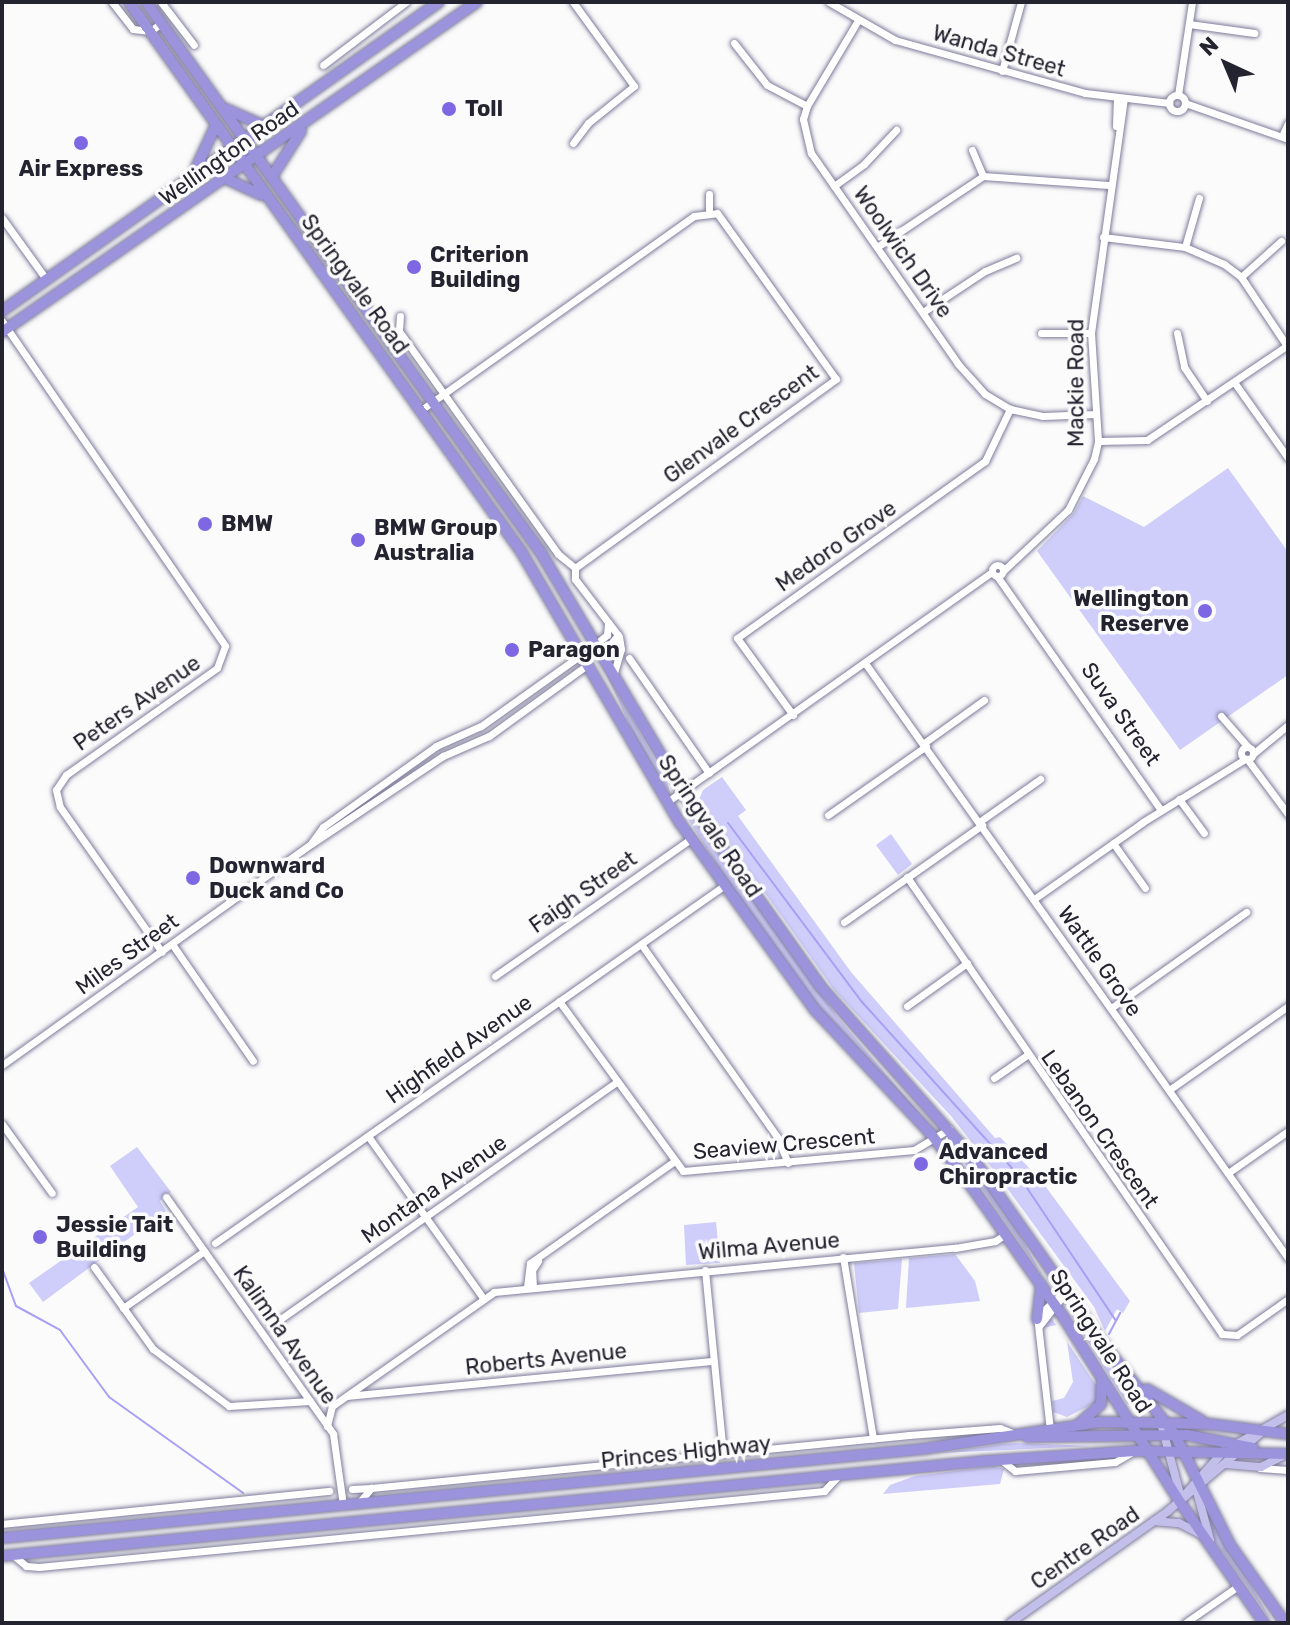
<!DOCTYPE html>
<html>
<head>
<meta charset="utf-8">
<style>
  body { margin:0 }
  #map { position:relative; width:1290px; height:1625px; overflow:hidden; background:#fbfbfb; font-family:Rubik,sans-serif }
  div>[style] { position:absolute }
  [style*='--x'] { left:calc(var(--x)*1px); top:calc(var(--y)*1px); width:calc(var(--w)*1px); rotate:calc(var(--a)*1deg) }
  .green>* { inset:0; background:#cfcdf9 }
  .stream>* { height:2px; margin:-1px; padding:0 1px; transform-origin:1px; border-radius:1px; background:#a89ff7 }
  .roads { filter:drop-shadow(0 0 2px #7e7c9b) drop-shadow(0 0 2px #7e7c9b) }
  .minor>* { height:7px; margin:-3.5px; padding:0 3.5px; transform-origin:3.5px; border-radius:3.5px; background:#fff }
  .minor>.ring { margin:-3.5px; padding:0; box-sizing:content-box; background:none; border:7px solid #fff; border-radius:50% }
  .major>* { height:8px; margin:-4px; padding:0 4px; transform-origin:4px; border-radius:4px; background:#c3bfeb }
  .highway>* { height:10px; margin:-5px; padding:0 5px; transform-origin:5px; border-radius:5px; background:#9b94dd }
  .dots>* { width:22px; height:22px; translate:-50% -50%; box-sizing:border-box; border:4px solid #fbfbfb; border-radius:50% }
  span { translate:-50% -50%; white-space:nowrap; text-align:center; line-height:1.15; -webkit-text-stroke:7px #fbfbfb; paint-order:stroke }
  .street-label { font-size:22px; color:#242330 }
  .poi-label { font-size:22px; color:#242330; font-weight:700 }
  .left { translate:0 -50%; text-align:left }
  .right { translate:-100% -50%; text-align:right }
  .frame { position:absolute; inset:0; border:4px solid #242330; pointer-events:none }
  .north { position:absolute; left:1186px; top:24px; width:80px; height:80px; -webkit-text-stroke:6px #fbfbfb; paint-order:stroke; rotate:316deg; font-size:22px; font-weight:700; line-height:32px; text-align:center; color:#242330 }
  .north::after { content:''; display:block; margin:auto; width:28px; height:36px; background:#242330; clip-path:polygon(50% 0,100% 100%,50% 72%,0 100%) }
</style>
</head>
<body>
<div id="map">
  <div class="green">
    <i style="clip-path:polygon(1228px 468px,1288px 552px,1288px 675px,1180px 750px,1037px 551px,1074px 513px,1083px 496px,1144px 527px)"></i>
    <i style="clip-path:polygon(603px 667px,667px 781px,670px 793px,640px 748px)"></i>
    <i style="clip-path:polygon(722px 777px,746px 810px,738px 816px,851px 972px,995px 1138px,1000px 1137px,1043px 1183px,1130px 1301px,1123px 1313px,1117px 1309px,1105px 1331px,1094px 1307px,999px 1177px,951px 1116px,834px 990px,699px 800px,703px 790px)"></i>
    <i style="clip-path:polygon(683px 802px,836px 1015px,936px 1133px,819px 1011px,726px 879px,686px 816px)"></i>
    <i style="clip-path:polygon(891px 834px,912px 864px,898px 875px,876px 845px)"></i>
    <i style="clip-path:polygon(953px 1142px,1005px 1209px,1043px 1276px,950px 1143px)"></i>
    <i style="clip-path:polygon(137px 1147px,171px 1192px,160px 1201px,166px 1211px,43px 1302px,29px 1283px,138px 1207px,110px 1166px)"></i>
    <i style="clip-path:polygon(716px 1222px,720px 1263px,686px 1265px,684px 1225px)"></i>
    <i style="clip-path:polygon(955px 1254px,975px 1281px,980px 1301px,906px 1308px,909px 1258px)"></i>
    <i style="clip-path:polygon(902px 1259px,898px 1309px,859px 1313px,854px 1263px)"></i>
    <i style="clip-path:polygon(1065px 1305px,1107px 1364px,1143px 1407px,1127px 1404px)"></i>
    <i style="clip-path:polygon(1050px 1316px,1098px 1388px,1099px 1401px,1067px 1417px,1053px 1412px,1052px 1401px,1064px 1398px,1073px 1382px,1067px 1342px,1056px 1325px,1043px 1328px)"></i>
    <i style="clip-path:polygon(1017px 1443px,1092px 1446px,940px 1453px,1001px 1444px)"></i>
    <i style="clip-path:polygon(994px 1466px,1004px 1469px,1000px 1484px,883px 1494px,890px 1485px,915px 1476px)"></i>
    <i style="clip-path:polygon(1201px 1505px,1205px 1506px,1273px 1623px,1215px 1541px)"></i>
  </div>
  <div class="stream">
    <i style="--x:728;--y:823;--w:224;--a:53.2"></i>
    <i style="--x:862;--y:1002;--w:234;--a:47.9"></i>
    <i style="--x:1019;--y:1176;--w:174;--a:56.2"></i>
    <i style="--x:2;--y:1268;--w:40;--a:69.8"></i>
    <i style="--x:16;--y:1306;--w:50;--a:28.6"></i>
    <i style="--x:60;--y:1330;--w:83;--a:53.8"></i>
    <i style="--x:109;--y:1397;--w:165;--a:35.6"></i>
    <i style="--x:1109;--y:1334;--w:24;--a:-62"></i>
  </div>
  <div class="roads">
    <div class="minor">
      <i style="--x:112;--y:2;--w:34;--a:52"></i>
      <i style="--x:133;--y:29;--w:17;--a:7"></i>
      <i style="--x:150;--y:31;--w:14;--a:-34"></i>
      <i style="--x:161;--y:2;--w:54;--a:52.5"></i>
      <i style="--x:829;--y:2;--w:76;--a:29.9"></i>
      <i style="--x:895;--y:40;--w:197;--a:15.6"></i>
      <i style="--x:1085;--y:93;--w:85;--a:6.8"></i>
      <i style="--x:857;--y:22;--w:98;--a:120.8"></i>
      <i style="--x:807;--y:106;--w:14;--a:107"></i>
      <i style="--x:803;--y:119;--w:35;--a:77"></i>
      <i style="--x:811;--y:153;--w:257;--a:55.1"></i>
      <i style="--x:958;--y:364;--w:40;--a:48"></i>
      <i style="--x:985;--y:394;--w:29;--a:31"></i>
      <i style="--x:1010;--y:409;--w:34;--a:12"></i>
      <i style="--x:1043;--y:416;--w:53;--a:-2.2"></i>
      <i style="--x:1189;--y:24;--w:66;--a:7.9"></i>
      <i style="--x:734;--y:43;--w:53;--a:51.8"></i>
      <i style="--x:767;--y:85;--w:45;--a:27.7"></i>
      <i style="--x:323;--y:65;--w:104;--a:-37.2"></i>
      <i style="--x:1002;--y:71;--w:72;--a:-74.6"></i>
      <i class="ring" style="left:1169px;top:95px;width:9px;height:9px"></i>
      <i style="--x:1178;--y:95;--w:94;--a:-81.4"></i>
      <i style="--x:1185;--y:103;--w:109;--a:19.3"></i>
      <i style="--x:1116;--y:126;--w:28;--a:-88"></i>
      <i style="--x:1282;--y:136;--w:14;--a:-65"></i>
      <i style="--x:573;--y:143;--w:25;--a:-53"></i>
      <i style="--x:588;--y:123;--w:59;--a:-38.8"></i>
      <i style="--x:634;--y:86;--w:104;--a:-126"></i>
      <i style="--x:972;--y:150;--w:28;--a:67"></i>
      <i style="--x:834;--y:186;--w:37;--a:-36"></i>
      <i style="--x:864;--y:164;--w:47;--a:-46.7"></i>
      <i style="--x:709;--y:210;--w:16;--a:-90"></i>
      <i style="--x:2;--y:218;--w:75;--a:54.2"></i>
      <i style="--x:1103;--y:237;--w:83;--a:7"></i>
      <i style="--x:1185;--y:247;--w:43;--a:23.6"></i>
      <i style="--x:1224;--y:264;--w:21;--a:37"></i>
      <i style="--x:1241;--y:277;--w:83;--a:56.3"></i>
      <i style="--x:877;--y:247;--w:128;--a:-33.8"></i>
      <i style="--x:983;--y:176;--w:126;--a:4.1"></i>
      <i style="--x:1185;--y:247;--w:51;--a:-74.1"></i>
      <i style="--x:1241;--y:277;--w:54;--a:-42"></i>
      <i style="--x:923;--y:312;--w:74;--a:-33.5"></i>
      <i style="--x:985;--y:271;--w:34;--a:-23"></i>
      <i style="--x:400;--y:316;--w:15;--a:94"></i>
      <i style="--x:399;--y:331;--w:274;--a:54.5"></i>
      <i style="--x:558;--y:554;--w:22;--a:39"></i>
      <i style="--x:2;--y:321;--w:394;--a:55.5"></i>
      <i style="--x:225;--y:646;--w:23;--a:110"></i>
      <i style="--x:217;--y:668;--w:185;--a:144.7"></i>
      <i style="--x:66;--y:775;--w:18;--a:124"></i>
      <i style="--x:56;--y:790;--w:17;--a:77"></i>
      <i style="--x:60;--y:807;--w:177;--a:54.9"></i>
      <i style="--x:1041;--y:333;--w:50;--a:0"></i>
      <i style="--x:1177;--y:333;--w:35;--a:78"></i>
      <i style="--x:1184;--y:367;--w:41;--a:55.9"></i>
      <i style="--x:1234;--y:382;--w:93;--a:54.6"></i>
      <i style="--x:421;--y:410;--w:335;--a:-35.4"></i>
      <i style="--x:694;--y:216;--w:23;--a:-7"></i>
      <i style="--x:717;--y:213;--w:204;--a:54.4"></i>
      <i style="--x:836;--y:379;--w:322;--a:144.1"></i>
      <i style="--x:1098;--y:441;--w:49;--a:-1.2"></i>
      <i style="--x:1147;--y:440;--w:170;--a:-34"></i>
      <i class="ring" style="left:992.5px;top:565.5px;width:4px;height:4px"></i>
      <i style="--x:575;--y:568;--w:11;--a:90"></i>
      <i style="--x:575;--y:579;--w:71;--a:52.5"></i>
      <i style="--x:618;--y:635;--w:23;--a:130"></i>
      <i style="--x:1004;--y:570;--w:88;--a:-43.2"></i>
      <i style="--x:1068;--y:510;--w:57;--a:-63"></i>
      <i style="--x:1094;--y:459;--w:18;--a:-77"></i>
      <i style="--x:1098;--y:441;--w:108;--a:-93.7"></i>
      <i style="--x:1091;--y:333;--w:236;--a:-82"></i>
      <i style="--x:997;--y:576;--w:286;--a:55"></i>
      <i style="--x:597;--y:643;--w:13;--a:-39"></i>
      <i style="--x:607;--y:635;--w:12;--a:-85"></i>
      <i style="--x:629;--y:658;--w:140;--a:55.2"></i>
      <i style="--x:865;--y:663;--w:730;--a:54.59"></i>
      <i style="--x:614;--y:673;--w:25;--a:-74"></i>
      <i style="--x:621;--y:649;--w:12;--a:-99"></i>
      <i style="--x:793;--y:715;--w:95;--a:-126"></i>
      <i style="--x:737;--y:638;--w:305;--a:-35.5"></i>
      <i style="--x:985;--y:461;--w:58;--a:-64.3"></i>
      <i style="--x:1221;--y:716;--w:41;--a:48.9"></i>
      <i style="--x:924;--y:743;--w:74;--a:-35.6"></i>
      <i class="ring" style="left:1241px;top:747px;width:5px;height:5px"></i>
      <i style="--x:1254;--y:753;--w:44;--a:-39.5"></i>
      <i style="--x:1247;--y:759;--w:69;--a:53.3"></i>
      <i style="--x:1179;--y:799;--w:42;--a:53.7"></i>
      <i style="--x:667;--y:802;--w:398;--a:-35.3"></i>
      <i style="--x:828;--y:815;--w:120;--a:-35.1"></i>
      <i style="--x:979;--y:822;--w:75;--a:-35.2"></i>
      <i style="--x:312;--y:842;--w:19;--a:-54"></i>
      <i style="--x:323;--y:827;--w:139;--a:-35.6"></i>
      <i style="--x:436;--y:746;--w:49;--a:-24"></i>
      <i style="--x:481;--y:726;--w:123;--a:-35.4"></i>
      <i style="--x:1113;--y:843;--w:55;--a:54.6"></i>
      <i style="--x:907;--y:877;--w:555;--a:55.42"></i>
      <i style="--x:1222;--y:1334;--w:15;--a:4"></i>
      <i style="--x:1237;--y:1335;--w:62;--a:-35.2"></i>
      <i style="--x:1034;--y:899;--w:133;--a:-35.2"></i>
      <i style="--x:1143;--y:822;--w:120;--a:-31.7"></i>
      <i style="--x:844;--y:922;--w:169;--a:-35.1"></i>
      <i style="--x:172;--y:944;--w:142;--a:55.3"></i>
      <i style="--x:641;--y:944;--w:236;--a:54.8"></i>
      <i style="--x:777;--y:1137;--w:28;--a:67"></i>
      <i style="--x:495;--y:976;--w:239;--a:-35"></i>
      <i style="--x:559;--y:1001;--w:210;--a:53.9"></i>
      <i style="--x:683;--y:1171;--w:232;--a:-5.2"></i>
      <i style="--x:914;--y:1150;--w:41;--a:-31"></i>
      <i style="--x:907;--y:1006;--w:74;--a:-35.6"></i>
      <i style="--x:1111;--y:1008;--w:166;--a:-35.4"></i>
      <i style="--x:2;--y:1065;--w:380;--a:-35.6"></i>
      <i style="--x:311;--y:844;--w:159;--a:-33.7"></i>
      <i style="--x:443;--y:756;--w:50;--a:-23.5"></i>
      <i style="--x:489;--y:736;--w:121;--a:-35.9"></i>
      <i style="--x:994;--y:1078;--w:40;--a:-34.9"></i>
      <i style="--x:1169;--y:1090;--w:146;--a:-35.2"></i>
      <i style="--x:2;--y:1124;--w:85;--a:54.1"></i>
      <i style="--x:368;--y:1136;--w:199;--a:54.6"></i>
      <i style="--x:1228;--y:1173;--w:73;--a:-35"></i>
      <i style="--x:166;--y:1197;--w:290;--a:54.8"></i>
      <i style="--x:333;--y:1434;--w:72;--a:82"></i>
      <i style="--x:215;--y:1243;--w:623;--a:-35.07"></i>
      <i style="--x:843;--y:1257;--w:184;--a:80.6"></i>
      <i style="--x:94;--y:1267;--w:101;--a:54.3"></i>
      <i style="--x:153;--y:1349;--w:95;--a:36.9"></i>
      <i style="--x:229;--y:1406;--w:81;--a:-3.5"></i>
      <i style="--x:705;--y:1270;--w:185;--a:84.4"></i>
      <i style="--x:527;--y:1287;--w:24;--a:-83"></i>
      <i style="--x:530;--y:1263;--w:175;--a:-35.2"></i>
      <i style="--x:533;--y:1287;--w:17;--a:-93"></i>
      <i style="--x:532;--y:1270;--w:11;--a:-56"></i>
      <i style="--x:123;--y:1308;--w:99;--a:-35.1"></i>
      <i style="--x:272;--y:1325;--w:422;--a:-35.2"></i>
      <i style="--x:1039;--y:1326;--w:42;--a:-51.8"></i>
      <i style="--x:347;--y:1396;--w:368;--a:-5.5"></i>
      <i style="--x:327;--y:1426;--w:21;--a:-76"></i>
      <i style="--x:332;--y:1406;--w:198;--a:-35.1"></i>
      <i style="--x:494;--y:1292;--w:463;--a:-5.5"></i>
      <i style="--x:955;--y:1248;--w:41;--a:-9.9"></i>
      <i style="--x:995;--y:1241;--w:13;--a:-32"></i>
      <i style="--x:1050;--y:1430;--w:115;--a:-96.5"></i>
      <i style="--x:1037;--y:1316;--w:38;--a:-41"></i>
      <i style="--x:1001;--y:1460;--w:18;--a:38"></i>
      <i style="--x:1015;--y:1471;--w:100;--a:-5.1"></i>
      <i style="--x:1115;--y:1462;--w:20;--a:-30"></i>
      <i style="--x:1260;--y:1468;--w:28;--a:4"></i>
      <i style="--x:352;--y:1489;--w:19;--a:-3"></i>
      <i style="--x:358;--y:1504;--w:21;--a:-51"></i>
      <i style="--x:371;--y:1488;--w:541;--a:-5.63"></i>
      <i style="--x:909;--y:1435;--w:91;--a:-4.4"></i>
      <i style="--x:1000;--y:1428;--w:16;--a:22"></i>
      <i style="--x:2;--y:1524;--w:329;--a:-5.8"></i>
      <i style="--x:13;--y:1555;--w:17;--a:40"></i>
      <i style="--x:26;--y:1566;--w:13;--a:4"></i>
      <i style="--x:39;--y:1567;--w:789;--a:-5.53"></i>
      <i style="--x:824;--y:1491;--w:21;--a:-47"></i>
      <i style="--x:1185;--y:1623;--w:65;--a:-34.9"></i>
    </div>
    <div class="major">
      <i style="--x:1160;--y:1419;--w:82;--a:75.1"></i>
      <i style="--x:1235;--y:1445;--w:61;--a:-29.5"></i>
      <i style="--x:1225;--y:1464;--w:36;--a:5"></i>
      <i style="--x:1261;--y:1467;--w:27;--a:-27"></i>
      <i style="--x:1196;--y:1488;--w:54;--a:74.9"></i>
      <i style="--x:1182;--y:1498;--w:62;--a:-48.3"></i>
      <i style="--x:1154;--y:1521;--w:25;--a:5"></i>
      <i style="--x:1179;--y:1523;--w:25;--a:27"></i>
      <i style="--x:1010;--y:1623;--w:194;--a:-35.3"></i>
      <i style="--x:1168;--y:1511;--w:124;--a:-40.1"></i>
    </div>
    <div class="highway">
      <i style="--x:129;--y:2;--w:677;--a:54.5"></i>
      <i style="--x:522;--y:553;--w:313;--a:59.7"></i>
      <i style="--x:680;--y:823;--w:231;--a:54.2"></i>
      <i style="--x:815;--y:1010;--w:170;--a:46.9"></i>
      <i style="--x:931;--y:1134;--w:71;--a:52.5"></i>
      <i style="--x:974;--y:1190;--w:156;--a:54.9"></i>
      <i style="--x:1064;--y:1318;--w:218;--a:57.8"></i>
      <i style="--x:1180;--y:1502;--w:147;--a:55.2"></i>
      <i style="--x:146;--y:2;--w:678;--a:54.36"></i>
      <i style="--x:541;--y:553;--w:284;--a:59.3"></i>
      <i style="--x:686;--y:797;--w:233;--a:54.6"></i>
      <i style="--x:821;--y:987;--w:226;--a:48.4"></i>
      <i style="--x:971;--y:1156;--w:231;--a:54.9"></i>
      <i style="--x:1104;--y:1345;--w:115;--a:51.7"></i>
      <i style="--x:1175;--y:1435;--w:123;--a:63.4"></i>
      <i style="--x:1230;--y:1545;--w:95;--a:54.8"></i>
      <i style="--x:226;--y:109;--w:39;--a:24"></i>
      <i style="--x:196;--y:168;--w:47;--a:-65.1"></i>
      <i style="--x:273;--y:175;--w:52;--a:-57.5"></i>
      <i style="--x:227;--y:179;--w:38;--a:25"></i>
      <i style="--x:2;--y:311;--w:535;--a:-35.26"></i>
      <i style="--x:2;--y:332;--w:578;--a:-34.79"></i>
      <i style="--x:1037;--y:1319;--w:35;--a:-83"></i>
      <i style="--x:1147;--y:1389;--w:64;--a:30.2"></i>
      <i style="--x:1080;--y:1423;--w:28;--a:-42"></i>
      <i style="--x:1101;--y:1404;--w:23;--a:-88"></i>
      <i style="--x:1027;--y:1437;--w:160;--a:-0.7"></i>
      <i style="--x:1187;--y:1435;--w:67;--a:11.1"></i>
      <i style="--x:2;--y:1538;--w:925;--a:-5.52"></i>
      <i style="--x:923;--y:1449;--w:178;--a:-8.7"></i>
      <i style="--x:1099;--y:1422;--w:110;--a:1"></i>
      <i style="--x:1209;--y:1424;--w:80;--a:7.2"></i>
      <i style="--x:2;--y:1556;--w:988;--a:-5.52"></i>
      <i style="--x:985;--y:1461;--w:151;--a:-3.8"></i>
      <i style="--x:1136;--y:1451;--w:152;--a:1.1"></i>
    </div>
  </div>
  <div class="dots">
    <i style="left:449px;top:109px;background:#7e67e3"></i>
    <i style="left:81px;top:143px;background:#7e67e3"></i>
    <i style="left:414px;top:267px;background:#7e67e3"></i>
    <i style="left:205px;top:524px;background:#7e67e3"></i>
    <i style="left:358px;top:540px;background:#7e67e3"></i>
    <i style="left:1205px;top:611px;background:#7e67e3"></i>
    <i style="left:512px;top:650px;background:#7e67e3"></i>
    <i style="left:193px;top:878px;background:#7e67e3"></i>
    <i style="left:921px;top:1164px;background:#7e67e3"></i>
    <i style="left:40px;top:1237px;background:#7e67e3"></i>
  </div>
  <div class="street-label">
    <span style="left:999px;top:51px;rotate:16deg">Wanda Street</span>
    <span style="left:229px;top:153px;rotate:-35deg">Wellington Road</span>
    <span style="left:903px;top:252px;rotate:55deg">Woolwich Drive</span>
    <span style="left:355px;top:284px;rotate:54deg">Springvale Road</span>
    <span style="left:1076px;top:383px;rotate:-90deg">Mackie Road</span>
    <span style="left:741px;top:424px;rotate:-36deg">Glenvale Crescent</span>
    <span style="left:836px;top:546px;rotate:-35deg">Medoro Grove</span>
    <span style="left:137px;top:703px;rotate:-35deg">Peters Avenue</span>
    <span style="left:1121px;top:714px;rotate:55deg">Suva Street</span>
    <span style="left:710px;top:826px;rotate:56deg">Springvale Road</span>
    <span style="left:583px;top:892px;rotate:-35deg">Faigh Street</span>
    <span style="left:127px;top:954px;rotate:-36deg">Miles Street</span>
    <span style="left:1100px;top:961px;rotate:55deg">Wattle Grove</span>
    <span style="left:459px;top:1049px;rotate:-35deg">Highfield Avenue</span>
    <span style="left:1100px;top:1129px;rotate:55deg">Lebanon Crescent</span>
    <span style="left:784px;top:1144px;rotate:-5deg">Seaview Crescent</span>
    <span style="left:434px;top:1189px;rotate:-35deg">Montana Avenue</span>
    <span style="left:769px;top:1246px;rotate:-5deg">Wilma Avenue</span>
    <span style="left:285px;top:1335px;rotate:55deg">Kalimna Avenue</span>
    <span style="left:1101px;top:1341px;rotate:57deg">Springvale Road</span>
    <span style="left:546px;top:1359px;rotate:-6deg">Roberts Avenue</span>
    <span style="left:686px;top:1452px;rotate:-6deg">Princes Highway</span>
    <span style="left:1085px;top:1548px;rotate:-35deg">Centre Road</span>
  </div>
  <div class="poi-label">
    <span class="left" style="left:465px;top:109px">Toll</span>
    <span style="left:81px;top:169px">Air Express</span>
    <span class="left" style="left:430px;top:267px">Criterion<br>Building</span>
    <span class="left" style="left:221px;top:524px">BMW</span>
    <span class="left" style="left:374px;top:540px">BMW Group<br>Australia</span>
    <span class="right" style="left:1189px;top:611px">Wellington<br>Reserve</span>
    <span class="left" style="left:528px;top:650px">Paragon</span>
    <span class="left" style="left:209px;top:878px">Downward<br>Duck and Co</span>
    <span class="left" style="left:939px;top:1164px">Advanced<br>Chiropractic</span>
    <span class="left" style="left:56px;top:1237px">Jessie Tait<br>Building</span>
  </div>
  <div class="frame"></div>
  <div class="north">N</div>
</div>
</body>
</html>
